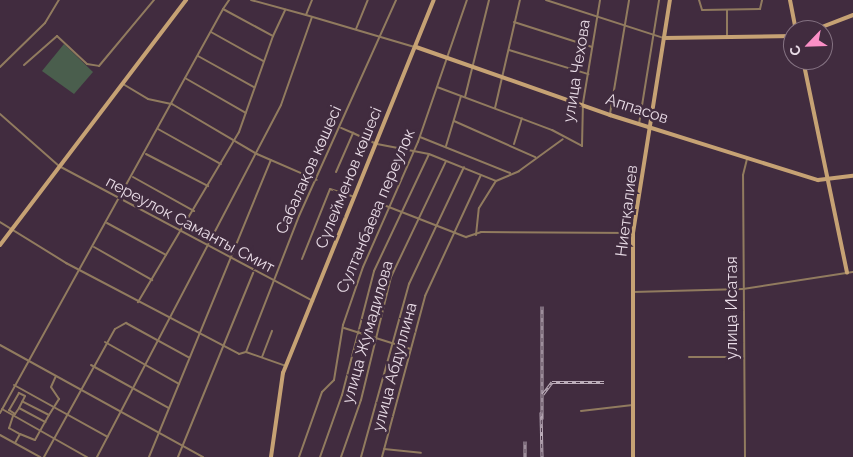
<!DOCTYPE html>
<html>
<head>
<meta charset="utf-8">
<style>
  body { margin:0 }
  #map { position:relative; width:853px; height:457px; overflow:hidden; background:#412c3f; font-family:Raleway,sans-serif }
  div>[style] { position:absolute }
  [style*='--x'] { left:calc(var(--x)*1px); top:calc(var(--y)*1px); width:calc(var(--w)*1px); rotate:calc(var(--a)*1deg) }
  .green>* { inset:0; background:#4a5e4d }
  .street>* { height:2px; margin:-1px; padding:0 1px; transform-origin:1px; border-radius:1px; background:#917b5f }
  .secondary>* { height:4px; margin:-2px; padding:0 2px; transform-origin:2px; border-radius:2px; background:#c6a274 }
  .rail>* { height:3px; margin-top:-1.5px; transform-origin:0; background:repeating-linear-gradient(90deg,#412c3f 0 4px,#bcadba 0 8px); box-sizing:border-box; border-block:1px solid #bcadba }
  span { translate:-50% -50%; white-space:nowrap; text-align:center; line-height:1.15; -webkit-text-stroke:5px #412c3f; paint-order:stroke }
  .street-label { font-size:16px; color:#e9dce7 }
  .north { position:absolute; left:783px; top:20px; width:50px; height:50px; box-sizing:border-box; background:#412c3f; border:1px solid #847282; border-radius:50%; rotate:246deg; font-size:14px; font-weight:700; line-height:20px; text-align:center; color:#e9dce7 }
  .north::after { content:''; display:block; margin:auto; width:18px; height:22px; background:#fa8fc6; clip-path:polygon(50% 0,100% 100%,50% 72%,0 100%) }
</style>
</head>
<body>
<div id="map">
  <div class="green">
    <i style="clip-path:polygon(64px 44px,93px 72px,74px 94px,42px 71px)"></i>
  </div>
  <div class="street">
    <i style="--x:251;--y:0;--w:57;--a:15.3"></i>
    <i style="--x:312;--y:0;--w:16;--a:112"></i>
    <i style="--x:306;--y:15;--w:114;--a:16.4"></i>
    <i style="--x:546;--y:0;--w:124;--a:17.9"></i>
    <i style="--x:699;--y:0;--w:10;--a:73"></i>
    <i style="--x:702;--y:10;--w:58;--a:-1"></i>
    <i style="--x:760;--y:9;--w:9;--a:-77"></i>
    <i style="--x:223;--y:9;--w:11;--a:-56"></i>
    <i style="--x:727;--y:10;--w:27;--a:90"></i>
    <i style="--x:514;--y:22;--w:82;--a:17.8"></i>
    <i style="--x:356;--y:29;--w:31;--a:-68"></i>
    <i style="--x:211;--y:32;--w:60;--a:29.1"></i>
    <i style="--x:273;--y:36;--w:29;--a:-65"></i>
    <i style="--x:509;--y:50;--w:83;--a:16.9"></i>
    <i style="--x:198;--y:56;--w:64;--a:29"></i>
    <i style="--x:24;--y:65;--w:44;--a:-41.3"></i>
    <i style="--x:57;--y:36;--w:41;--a:43"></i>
    <i style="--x:87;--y:64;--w:12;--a:9"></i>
    <i style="--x:99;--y:66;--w:86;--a:-50.2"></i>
    <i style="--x:0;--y:67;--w:63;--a:-44.4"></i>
    <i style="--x:45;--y:23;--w:27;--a:-59"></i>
    <i style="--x:185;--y:78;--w:70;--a:29.8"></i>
    <i style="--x:123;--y:84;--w:29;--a:31"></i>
    <i style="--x:148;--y:99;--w:25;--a:12"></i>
    <i style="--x:172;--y:104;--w:99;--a:30.5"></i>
    <i style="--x:257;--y:154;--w:65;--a:23.4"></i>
    <i style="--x:437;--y:87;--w:123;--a:20.5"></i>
    <i style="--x:552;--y:130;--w:34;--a:28"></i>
    <i style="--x:465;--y:97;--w:100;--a:-76.1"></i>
    <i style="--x:495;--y:108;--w:111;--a:-77"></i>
    <i style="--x:0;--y:114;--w:79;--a:41.4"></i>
    <i style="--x:59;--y:166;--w:288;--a:28"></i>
    <i style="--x:610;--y:114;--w:116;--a:-80.5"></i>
    <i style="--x:454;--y:121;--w:89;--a:24"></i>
    <i style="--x:639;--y:124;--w:126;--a:-80.8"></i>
    <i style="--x:158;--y:129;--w:72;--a:29.1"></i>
    <i style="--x:353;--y:133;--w:26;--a:25"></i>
    <i style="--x:377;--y:144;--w:53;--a:10.9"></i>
    <i style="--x:429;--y:154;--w:72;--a:21.9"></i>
    <i style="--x:420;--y:137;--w:97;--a:21.8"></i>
    <i style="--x:514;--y:144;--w:27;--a:-73"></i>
    <i style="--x:446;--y:146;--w:52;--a:-73.3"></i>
    <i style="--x:582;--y:146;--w:43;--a:-88.7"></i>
    <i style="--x:583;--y:103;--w:104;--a:-80.6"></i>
    <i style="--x:146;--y:154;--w:70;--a:27.3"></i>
    <i style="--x:336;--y:172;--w:43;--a:-66.4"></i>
    <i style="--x:353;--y:133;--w:13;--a:-157"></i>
    <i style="--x:133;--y:177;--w:70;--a:29.1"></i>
    <i style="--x:376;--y:202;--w:97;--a:21.3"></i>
    <i style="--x:466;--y:237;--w:16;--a:-18"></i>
    <i style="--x:481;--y:232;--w:152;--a:0.4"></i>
    <i style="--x:0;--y:222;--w:78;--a:31.8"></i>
    <i style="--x:66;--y:263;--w:195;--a:27.7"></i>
    <i style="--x:239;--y:354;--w:7;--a:-16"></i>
    <i style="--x:246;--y:352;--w:42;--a:19.3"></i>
    <i style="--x:107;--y:223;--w:67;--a:28.5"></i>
    <i style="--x:476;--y:235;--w:27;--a:-84"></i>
    <i style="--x:479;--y:208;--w:32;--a:-58"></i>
    <i style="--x:496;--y:181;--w:25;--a:-23"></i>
    <i style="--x:519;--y:171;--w:54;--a:-36"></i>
    <i style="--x:94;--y:247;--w:67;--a:29.6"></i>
    <i style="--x:302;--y:259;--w:75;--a:-68.2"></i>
    <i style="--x:330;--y:189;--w:26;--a:18"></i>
    <i style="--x:633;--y:292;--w:110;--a:-1.6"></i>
    <i style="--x:743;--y:289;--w:111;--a:-8.8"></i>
    <i style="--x:344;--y:328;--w:70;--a:17.4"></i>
    <i style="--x:105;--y:342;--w:85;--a:29.6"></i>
    <i style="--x:0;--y:345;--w:232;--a:28.9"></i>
    <i style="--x:246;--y:352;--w:146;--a:-68.7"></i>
    <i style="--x:299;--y:216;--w:237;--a:-65.8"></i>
    <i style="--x:262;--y:357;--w:28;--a:-69"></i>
    <i style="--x:689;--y:357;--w:55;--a:0"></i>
    <i style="--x:91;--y:365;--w:89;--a:28.9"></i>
    <i style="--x:14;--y:385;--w:107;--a:29"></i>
    <i style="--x:19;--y:408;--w:30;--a:28"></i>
    <i style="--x:45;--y:422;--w:8;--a:-60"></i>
    <i style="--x:49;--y:415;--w:30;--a:-153"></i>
    <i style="--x:2;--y:409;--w:98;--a:29.5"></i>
    <i style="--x:581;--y:411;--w:52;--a:-6.6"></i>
    <i style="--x:0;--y:413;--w:461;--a:-61.1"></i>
    <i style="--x:223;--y:9;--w:57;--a:28.4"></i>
    <i style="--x:273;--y:36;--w:102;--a:109.5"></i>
    <i style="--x:239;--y:132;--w:198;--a:120.7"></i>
    <i style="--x:14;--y:415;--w:1;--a:-45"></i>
    <i style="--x:15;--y:414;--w:7;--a:-56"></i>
    <i style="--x:19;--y:408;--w:13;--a:-63"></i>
    <i style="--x:25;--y:396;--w:7;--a:-153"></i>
    <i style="--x:19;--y:393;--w:20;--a:120"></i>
    <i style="--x:9;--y:410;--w:7;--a:34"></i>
    <i style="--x:49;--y:415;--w:19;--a:-58"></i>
    <i style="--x:59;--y:399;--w:14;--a:-124"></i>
    <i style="--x:51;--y:387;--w:12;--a:-66"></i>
    <i style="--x:13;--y:416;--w:13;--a:108"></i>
    <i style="--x:9;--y:428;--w:13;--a:29"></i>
    <i style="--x:0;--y:435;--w:46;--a:28.8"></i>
    <i style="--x:15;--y:443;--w:10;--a:-61"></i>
    <i style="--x:20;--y:434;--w:16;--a:22"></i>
    <i style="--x:35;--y:440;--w:21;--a:-61"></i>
    <i style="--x:384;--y:449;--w:37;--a:6"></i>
    <i style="--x:44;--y:457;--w:146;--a:-61"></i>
    <i style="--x:115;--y:329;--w:13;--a:-29"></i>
    <i style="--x:126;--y:323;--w:71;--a:28.7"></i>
    <i style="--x:97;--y:457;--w:397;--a:-62.4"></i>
    <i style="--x:281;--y:105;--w:93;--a:-70.6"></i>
    <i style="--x:149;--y:457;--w:321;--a:-67.7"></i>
    <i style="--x:178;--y:457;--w:199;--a:-67.8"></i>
    <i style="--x:299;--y:457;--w:69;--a:-70.5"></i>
    <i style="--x:322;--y:392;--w:17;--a:-45"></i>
    <i style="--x:334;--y:380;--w:56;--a:-80.7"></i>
    <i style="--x:343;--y:325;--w:61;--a:-71"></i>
    <i style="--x:363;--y:267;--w:137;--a:-66.3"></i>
    <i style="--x:418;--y:142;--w:150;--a:-71"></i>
    <i style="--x:320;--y:457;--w:66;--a:-70.5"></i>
    <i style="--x:342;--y:395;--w:128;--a:-75.5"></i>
    <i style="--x:374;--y:271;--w:129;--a:-64.8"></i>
    <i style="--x:341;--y:457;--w:60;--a:-70.7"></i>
    <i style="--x:361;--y:400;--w:127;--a:-76.3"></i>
    <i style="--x:391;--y:277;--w:128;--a:-64.6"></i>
    <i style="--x:361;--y:457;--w:180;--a:-74.5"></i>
    <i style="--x:409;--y:284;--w:129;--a:-64.8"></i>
    <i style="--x:382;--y:457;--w:167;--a:-75"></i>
    <i style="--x:425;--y:296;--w:133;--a:-65.2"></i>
    <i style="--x:745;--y:457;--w:282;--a:-90.4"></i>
    <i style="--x:743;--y:175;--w:16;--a:-76"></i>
  </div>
  <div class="secondary">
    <i style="--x:790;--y:0;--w:31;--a:79"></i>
    <i style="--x:814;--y:30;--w:42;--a:-21"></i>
    <i style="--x:664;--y:38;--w:129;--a:-0.9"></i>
    <i style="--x:416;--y:47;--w:206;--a:19.3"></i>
    <i style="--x:610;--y:115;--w:218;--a:17.4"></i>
    <i style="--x:818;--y:180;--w:35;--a:-7"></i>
    <i style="--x:803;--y:60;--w:217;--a:78.3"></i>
    <i style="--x:0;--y:245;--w:308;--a:-52.8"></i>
    <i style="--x:271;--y:457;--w:85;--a:-81.9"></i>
    <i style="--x:283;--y:373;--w:402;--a:-68"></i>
    <i style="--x:633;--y:457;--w:224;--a:-90"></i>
    <i style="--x:633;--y:233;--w:236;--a:-81"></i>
  </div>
  <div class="rail">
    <i style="--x:542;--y:306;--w:113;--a:90"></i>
    <i style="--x:543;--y:394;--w:15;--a:-53"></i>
    <i style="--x:552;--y:382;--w:52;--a:0"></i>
    <i style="--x:541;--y:412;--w:45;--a:88.7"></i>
    <i style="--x:525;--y:441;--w:16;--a:90"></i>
  </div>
  <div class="street-label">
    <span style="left:577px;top:71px;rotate:-81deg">улица Чехова</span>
    <span style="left:637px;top:109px;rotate:18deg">Аппасов</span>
    <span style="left:309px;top:170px;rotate:-66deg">Сабалақов көшесі</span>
    <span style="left:349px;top:178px;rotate:-68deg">Сүлейменов көшесі</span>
    <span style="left:376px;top:211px;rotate:-67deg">Султанбаева переулок</span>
    <span style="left:627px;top:211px;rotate:-83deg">Ниетқалиев</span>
    <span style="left:190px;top:225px;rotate:28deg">переулок Саманты Смит</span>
    <span style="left:732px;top:308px;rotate:-90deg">улица Исатая</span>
    <span style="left:368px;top:332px;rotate:-74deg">улица Жумадилова</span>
    <span style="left:395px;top:367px;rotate:-75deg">улица Абдуллина</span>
  </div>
  <div class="north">С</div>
</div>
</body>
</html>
